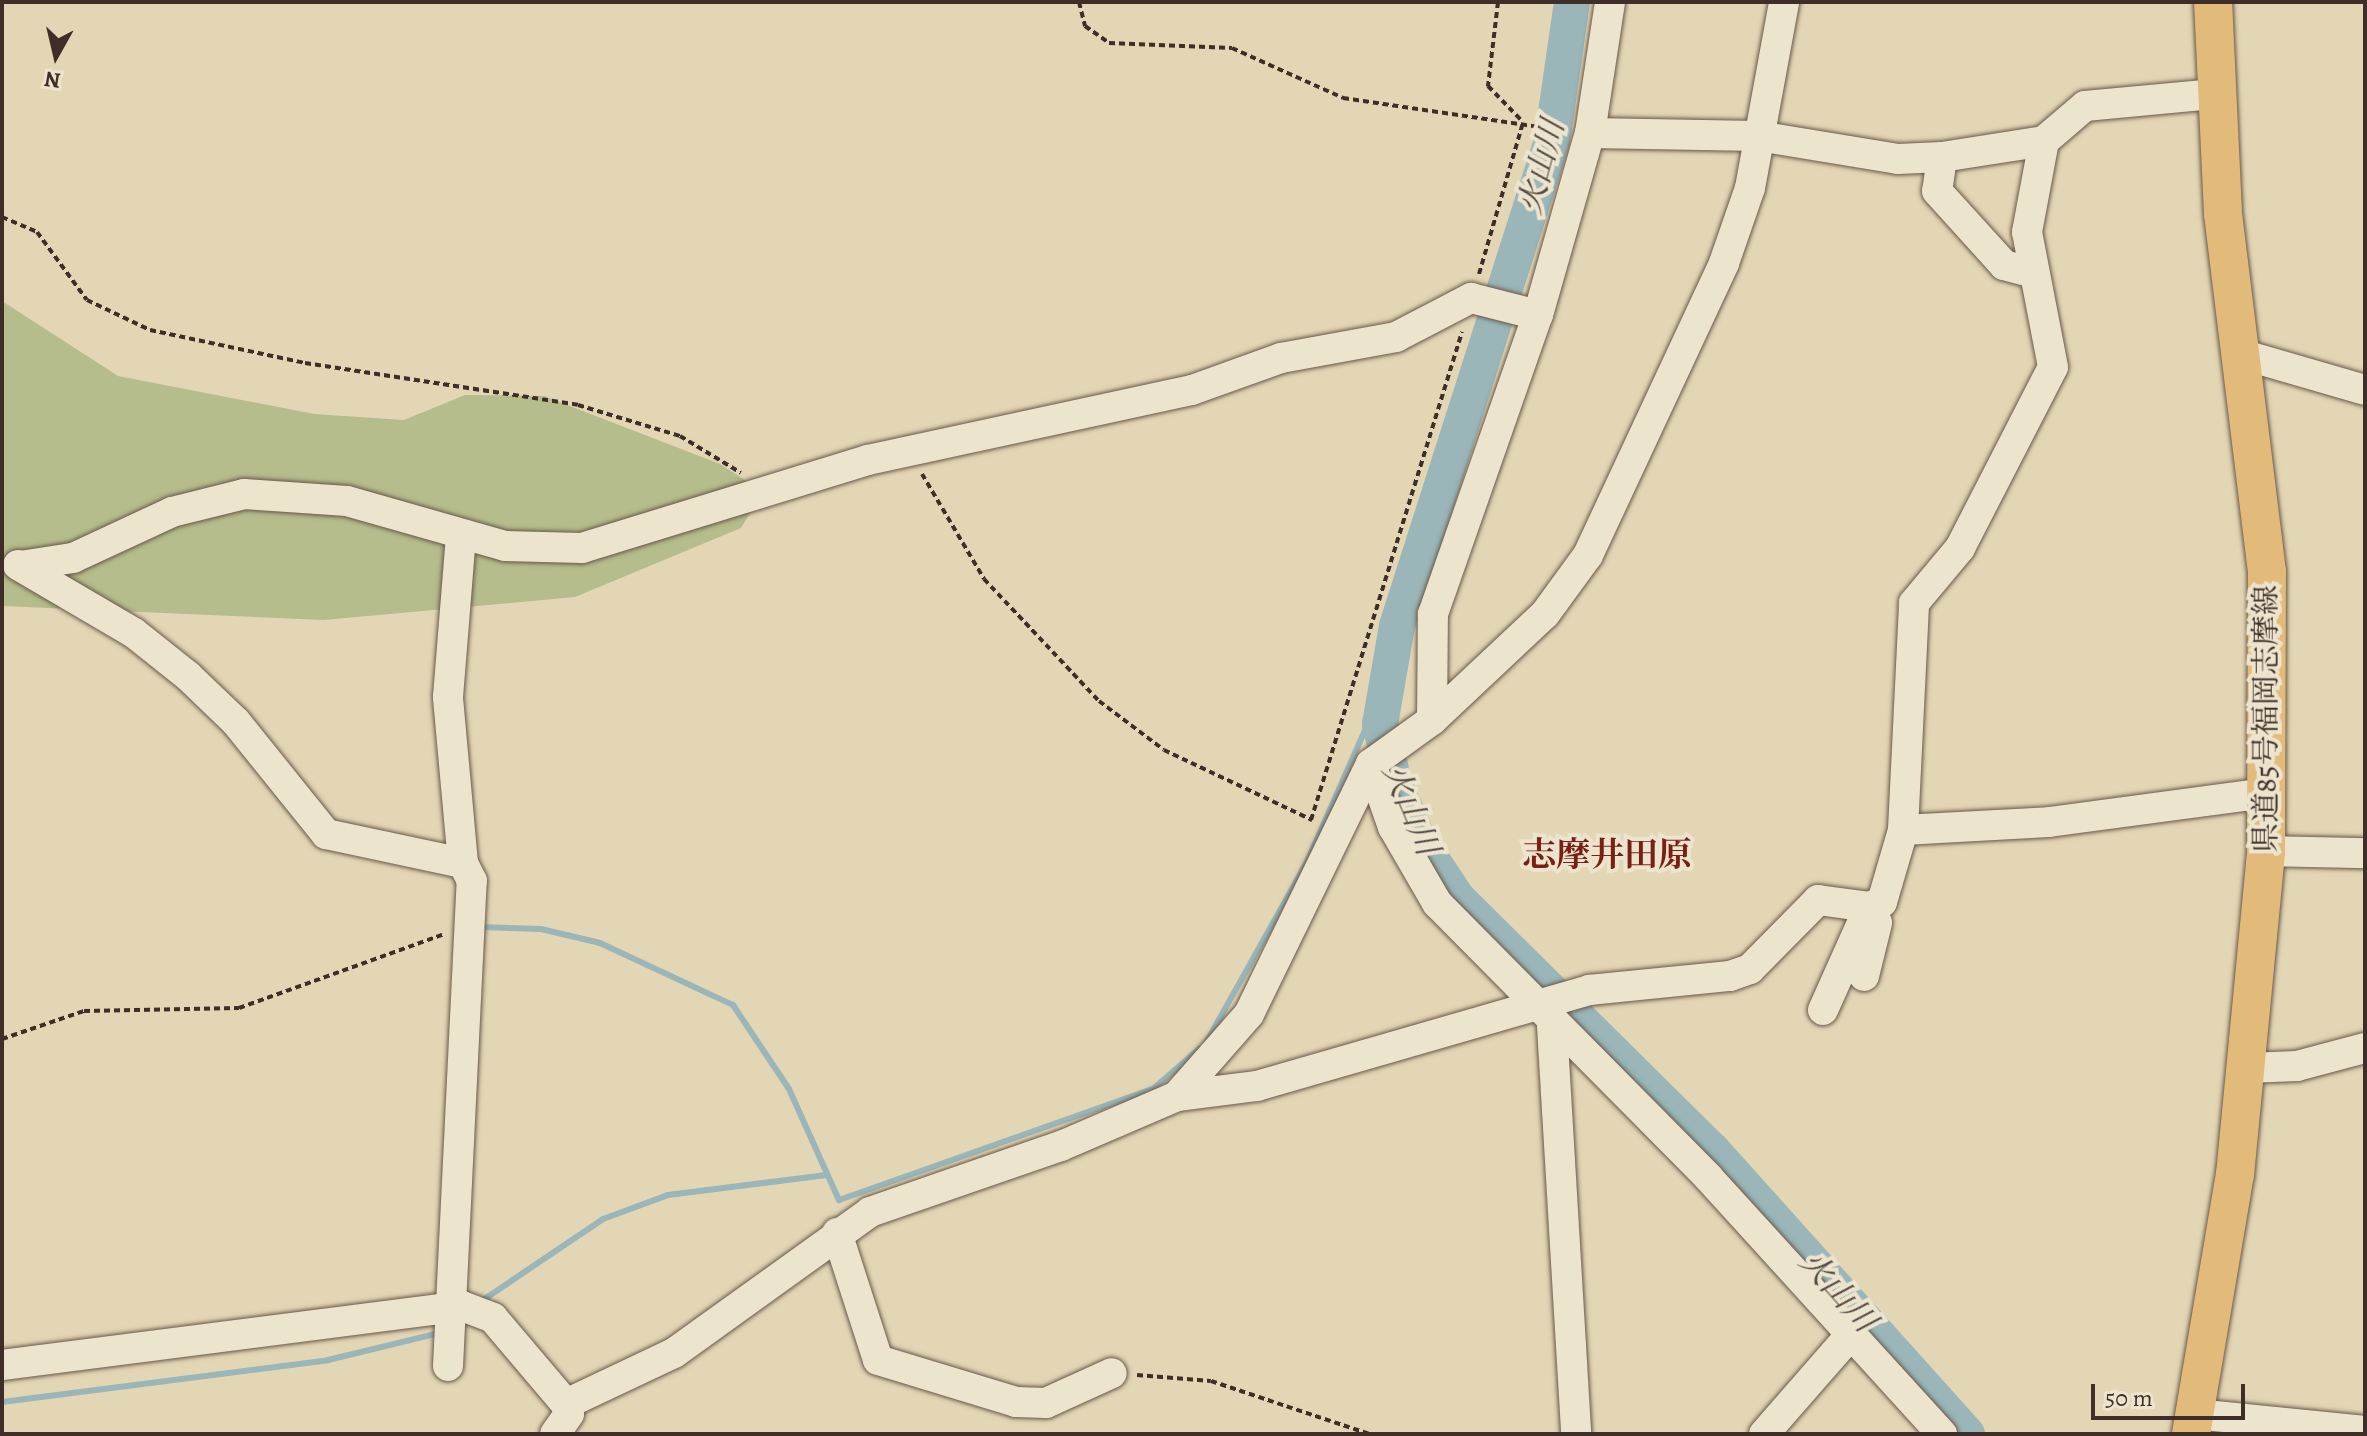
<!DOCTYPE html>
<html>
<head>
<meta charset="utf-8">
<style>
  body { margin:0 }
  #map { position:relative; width:2367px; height:1436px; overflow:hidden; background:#e3d6b4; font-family:Alegreya,"Noto Serif JP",serif }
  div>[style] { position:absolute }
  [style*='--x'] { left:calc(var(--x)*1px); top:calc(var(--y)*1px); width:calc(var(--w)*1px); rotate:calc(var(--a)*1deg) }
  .green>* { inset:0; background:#b5bd8c }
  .stream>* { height:6px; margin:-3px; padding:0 3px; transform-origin:3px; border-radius:3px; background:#9ab6b8 }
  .river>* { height:36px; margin:-18px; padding:0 18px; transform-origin:18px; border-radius:18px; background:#9ab6b8 }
  .path>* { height:4px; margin-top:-2px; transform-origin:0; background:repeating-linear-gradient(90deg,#3f2e27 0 6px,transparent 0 10px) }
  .roads { filter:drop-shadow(0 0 2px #68584a) drop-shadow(0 0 2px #68584a) }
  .minor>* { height:30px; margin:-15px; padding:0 15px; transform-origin:15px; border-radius:15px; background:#ede4ce }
  .major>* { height:38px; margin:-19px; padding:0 19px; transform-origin:19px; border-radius:19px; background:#e2bb7a }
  span { translate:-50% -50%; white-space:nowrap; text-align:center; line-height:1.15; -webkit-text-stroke:8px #ede4ce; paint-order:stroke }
  .street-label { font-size:30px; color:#3f2e27 }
  .water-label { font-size:32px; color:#514944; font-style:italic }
  .quarter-label { font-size:34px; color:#7a1f14; font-weight:700 }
  .frame { position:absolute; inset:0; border:4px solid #3f2e27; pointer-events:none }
  .north { position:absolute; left:16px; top:16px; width:80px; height:80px; -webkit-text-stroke:6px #ede4ce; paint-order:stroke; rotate:188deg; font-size:22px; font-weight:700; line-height:32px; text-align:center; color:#3f2e27 }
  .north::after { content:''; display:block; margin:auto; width:28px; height:36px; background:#3f2e27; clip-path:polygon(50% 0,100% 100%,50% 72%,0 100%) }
  .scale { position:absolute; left:2091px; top:1384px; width:154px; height:36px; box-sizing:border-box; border:4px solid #3f2e27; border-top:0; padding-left:10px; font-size:24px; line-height:28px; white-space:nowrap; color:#3f2e27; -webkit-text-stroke:6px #ede4ce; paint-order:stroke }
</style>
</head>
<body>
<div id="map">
  <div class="green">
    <i style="clip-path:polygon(2px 301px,118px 376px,314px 414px,404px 420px,465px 395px,544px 396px,720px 464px,751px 484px,756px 503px,741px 528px,575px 597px,324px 620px,2px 606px)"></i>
  </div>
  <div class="stream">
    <i style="--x:479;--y:927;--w:62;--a:1.8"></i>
    <i style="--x:541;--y:929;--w:61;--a:13.3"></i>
    <i style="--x:600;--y:943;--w:147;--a:25"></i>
    <i style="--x:733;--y:1005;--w:101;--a:56.3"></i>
    <i style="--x:789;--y:1089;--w:122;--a:65.8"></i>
    <i style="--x:839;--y:1200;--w:333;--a:-19.5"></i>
    <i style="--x:1153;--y:1089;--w:61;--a:-41"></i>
    <i style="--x:1207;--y:1041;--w:203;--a:-60.8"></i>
    <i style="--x:1306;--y:864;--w:198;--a:-66.2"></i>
    <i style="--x:480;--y:1302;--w:148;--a:-34"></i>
    <i style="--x:603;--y:1219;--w:69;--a:-20.3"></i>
    <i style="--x:668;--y:1195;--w:160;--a:-7.2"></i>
    <i style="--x:2;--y:1402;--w:329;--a:-7.3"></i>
    <i style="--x:328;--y:1360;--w:115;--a:-13.6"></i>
  </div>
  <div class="river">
    <i style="--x:1572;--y:2;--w:140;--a:98.2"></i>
    <i style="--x:1552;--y:141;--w:509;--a:107.72"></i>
    <i style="--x:1397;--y:626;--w:99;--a:99.8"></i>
    <i style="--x:1380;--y:724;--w:60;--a:76.4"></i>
    <i style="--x:1394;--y:782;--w:62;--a:67.2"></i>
    <i style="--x:1418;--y:839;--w:71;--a:56.5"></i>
    <i style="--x:1457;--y:898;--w:359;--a:44.7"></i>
    <i style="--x:1712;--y:1150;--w:382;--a:48.1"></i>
  </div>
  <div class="path">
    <i style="--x:1079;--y:2;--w:25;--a:76"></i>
    <i style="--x:1085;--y:26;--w:29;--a:35"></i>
    <i style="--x:1109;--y:43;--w:123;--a:2.3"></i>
    <i style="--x:1232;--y:48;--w:122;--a:24.2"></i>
    <i style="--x:1343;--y:98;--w:225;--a:8.4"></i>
    <i style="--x:1498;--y:2;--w:85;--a:96.8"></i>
    <i style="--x:1488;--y:86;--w:49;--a:45.8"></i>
    <i style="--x:2;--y:217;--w:38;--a:23"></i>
    <i style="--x:37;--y:232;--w:84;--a:53.7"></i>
    <i style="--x:87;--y:300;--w:70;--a:25.5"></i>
    <i style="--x:150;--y:330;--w:158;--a:12"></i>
    <i style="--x:305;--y:363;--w:276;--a:8.7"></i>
    <i style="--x:578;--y:405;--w:107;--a:16.9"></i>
    <i style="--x:680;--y:436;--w:71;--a:31.2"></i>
    <i style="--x:1479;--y:274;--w:157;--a:-73.8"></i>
    <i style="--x:922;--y:474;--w:122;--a:59.4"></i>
    <i style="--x:984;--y:579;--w:168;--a:46.7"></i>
    <i style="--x:1099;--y:701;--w:81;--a:37"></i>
    <i style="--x:1164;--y:750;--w:164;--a:25.3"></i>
    <i style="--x:1311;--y:820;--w:511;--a:-72.81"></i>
    <i style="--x:2;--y:1039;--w:87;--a:-18.9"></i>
    <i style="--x:84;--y:1011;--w:155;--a:-1.1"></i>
    <i style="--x:239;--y:1008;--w:218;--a:-19.8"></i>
    <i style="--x:1137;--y:1375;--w:74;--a:4.6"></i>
    <i style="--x:1211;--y:1381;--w:167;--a:18.5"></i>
  </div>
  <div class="roads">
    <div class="minor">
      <i style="--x:1590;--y:133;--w:168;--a:1"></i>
      <i style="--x:1758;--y:136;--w:142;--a:9.3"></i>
      <i style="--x:1898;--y:159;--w:44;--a:-2.6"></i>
      <i style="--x:1942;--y:157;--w:103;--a:-8.9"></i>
      <i style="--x:2044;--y:141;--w:54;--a:-40.5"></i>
      <i style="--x:2085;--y:106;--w:131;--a:-5.3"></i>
      <i style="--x:1942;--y:157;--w:34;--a:98"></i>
      <i style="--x:1937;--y:191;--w:100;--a:47.8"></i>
      <i style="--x:2004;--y:265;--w:27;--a:15"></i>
      <i style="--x:2241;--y:354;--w:129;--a:16.2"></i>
      <i style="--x:18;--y:565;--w:134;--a:30.4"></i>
      <i style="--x:134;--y:633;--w:69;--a:38.5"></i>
      <i style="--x:188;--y:676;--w:66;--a:43.8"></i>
      <i style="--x:236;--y:722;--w:144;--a:51.2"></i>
      <i style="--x:326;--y:834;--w:140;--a:12"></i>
      <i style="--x:20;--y:566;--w:54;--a:-8.6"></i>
      <i style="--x:73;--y:558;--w:109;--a:-24.9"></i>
      <i style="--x:172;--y:512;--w:74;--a:-14"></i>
      <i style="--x:244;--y:494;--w:103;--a:3.9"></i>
      <i style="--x:347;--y:501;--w:164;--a:15.9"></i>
      <i style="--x:505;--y:546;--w:77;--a:1.5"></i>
      <i style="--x:582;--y:548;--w:299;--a:-17.1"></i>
      <i style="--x:868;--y:460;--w:331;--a:-12.2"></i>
      <i style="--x:1192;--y:390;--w:95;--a:-19.8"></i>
      <i style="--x:1281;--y:358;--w:117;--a:-10.3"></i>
      <i style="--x:1396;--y:337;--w:85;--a:-27.5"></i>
      <i style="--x:1471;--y:298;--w:69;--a:14.2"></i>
      <i style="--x:1432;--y:720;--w:106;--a:-89.5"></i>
      <i style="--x:1433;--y:614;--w:317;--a:-70.7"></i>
      <i style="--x:1538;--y:315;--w:189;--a:-74.1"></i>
      <i style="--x:1590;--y:133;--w:133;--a:-81.3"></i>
      <i style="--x:1371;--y:764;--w:67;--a:70.8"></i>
      <i style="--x:1393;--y:827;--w:88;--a:59.9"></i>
      <i style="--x:1437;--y:903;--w:385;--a:45.3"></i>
      <i style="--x:1708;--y:1177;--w:348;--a:47.7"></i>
      <i style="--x:1903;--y:830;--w:146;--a:-3.1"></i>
      <i style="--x:2049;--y:822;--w:218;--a:-7.6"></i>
      <i style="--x:2266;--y:851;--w:99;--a:1.2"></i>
      <i style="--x:1864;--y:976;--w:55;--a:-76.2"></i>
      <i style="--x:1823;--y:1010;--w:113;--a:-65.9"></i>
      <i style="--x:1552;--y:1026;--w:409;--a:86.6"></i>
      <i style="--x:2248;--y:1068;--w:49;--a:-2.3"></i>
      <i style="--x:2297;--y:1066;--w:70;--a:-14.8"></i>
      <i style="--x:1177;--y:1096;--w:109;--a:-48.7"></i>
      <i style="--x:1249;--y:1014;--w:278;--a:-64"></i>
      <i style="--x:1371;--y:764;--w:75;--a:-35.8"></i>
      <i style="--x:1432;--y:720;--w:155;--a:-43.2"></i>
      <i style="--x:1545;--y:614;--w:73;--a:-53.9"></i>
      <i style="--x:1588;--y:555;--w:322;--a:-65"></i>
      <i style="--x:1724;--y:263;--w:79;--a:-70.9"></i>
      <i style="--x:1750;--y:188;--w:189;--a:-79.6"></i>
      <i style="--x:837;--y:1233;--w:133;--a:72.1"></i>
      <i style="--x:878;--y:1360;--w:144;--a:16.9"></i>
      <i style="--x:1016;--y:1402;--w:30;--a:2"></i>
      <i style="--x:1046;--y:1403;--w:72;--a:-24.4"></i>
      <i style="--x:2;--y:1365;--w:464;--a:-7.3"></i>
      <i style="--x:462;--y:1306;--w:33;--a:21"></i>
      <i style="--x:493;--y:1318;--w:113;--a:49.7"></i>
      <i style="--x:566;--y:1404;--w:10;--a:73"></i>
      <i style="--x:569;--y:1414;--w:24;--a:125"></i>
      <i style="--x:448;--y:1366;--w:486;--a:-87.2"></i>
      <i style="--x:472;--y:881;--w:20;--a:-117"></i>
      <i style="--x:463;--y:863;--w:167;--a:-95.2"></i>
      <i style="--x:448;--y:697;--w:162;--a:-85.4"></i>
      <i style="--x:566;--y:1404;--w:119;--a:-25.3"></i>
      <i style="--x:674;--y:1353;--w:241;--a:-35.7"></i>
      <i style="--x:870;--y:1212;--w:202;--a:-19.1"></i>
      <i style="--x:1061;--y:1146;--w:126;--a:-23.3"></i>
      <i style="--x:1177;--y:1096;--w:81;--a:-7.1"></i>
      <i style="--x:1257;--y:1086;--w:346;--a:-16.1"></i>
      <i style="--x:1589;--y:990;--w:142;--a:-5.7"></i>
      <i style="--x:1730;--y:976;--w:21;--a:-19"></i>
      <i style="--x:1750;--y:969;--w:97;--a:-45.4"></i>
      <i style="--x:1818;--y:900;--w:51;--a:7.8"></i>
      <i style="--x:1869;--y:907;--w:14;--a:-21"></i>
      <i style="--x:1882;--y:902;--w:75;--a:-73.7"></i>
      <i style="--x:1903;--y:830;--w:227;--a:-87.2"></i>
      <i style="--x:1914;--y:603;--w:72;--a:-50.1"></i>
      <i style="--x:1960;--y:548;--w:203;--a:-62.8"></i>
      <i style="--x:2053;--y:367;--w:137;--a:-100.9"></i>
      <i style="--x:2027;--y:232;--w:93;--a:-79.4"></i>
      <i style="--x:2195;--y:1414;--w:171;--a:5.7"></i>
      <i style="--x:1764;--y:1434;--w:134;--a:-48.9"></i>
    </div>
    <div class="major">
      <i style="--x:2191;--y:1434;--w:263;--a:-80.4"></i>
      <i style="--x:2235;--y:1175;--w:325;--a:-84.5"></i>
      <i style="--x:2266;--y:851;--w:279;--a:-89.8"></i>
      <i style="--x:2267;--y:572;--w:362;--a:-97"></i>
      <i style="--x:2223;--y:213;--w:211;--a:-92.7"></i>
    </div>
  </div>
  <div class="street-label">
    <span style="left:2266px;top:719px;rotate:-90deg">県道85号福岡志摩線</span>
  </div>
  <div class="water-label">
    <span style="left:1541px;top:167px;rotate:-75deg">火山川</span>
    <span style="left:1411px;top:809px;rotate:67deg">火山川</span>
    <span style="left:1838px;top:1291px;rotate:48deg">火山川</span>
  </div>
  <div class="quarter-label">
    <span style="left:1607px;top:855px">志摩井田原</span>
  </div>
  <div class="frame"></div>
  <div class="north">N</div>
  <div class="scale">50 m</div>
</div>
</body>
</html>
